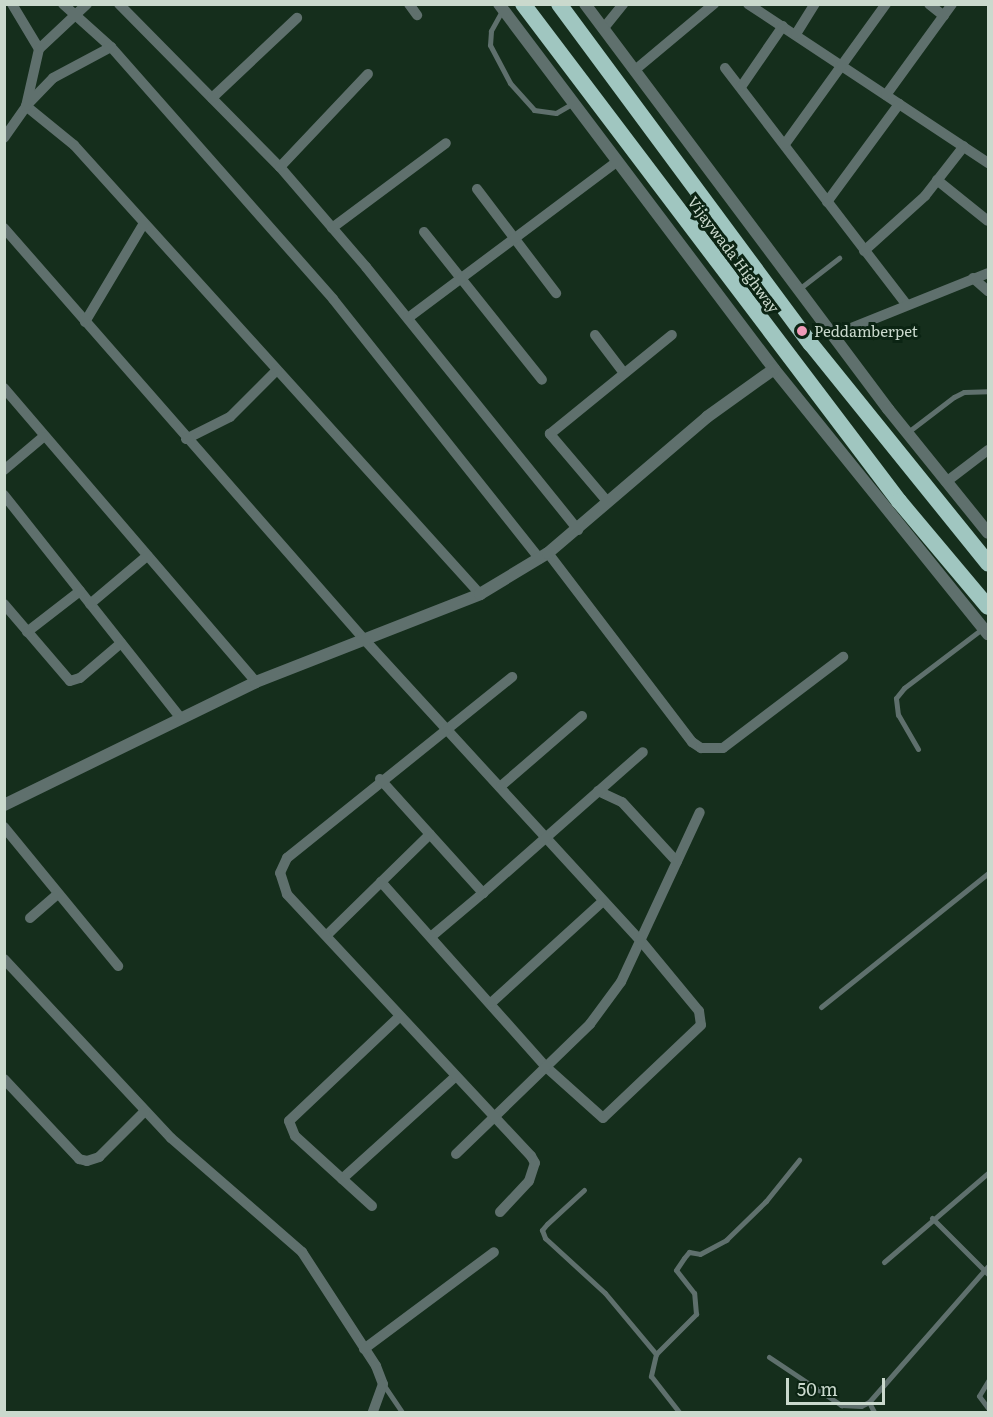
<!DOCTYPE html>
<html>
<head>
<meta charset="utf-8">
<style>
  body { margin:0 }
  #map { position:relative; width:993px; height:1417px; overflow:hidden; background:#152e1c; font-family:Literata,serif }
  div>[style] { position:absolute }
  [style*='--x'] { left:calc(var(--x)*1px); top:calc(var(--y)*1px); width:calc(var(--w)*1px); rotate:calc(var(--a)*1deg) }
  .service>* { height:5px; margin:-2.5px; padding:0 2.5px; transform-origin:2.5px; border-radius:2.5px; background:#5f706d }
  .minor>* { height:10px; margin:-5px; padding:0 5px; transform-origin:5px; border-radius:5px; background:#5f706d }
  .tertiary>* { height:12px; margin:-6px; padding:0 6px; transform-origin:6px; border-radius:6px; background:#5f706d }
  .trunk>* { height:16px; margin:-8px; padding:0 8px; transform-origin:8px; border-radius:8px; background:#a0c6c0 }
  .dots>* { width:16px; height:16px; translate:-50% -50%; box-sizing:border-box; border:3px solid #0b2413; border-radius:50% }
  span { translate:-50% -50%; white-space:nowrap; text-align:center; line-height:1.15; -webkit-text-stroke:6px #0b2413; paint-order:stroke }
  .street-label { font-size:15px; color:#cad9cd }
  .poi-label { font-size:15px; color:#cad9cd }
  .left { translate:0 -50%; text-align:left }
  .frame { position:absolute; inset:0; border:6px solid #cad9cd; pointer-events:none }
  .scale { position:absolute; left:786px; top:1378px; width:99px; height:27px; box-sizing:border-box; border:3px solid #cad9cd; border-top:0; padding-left:8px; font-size:18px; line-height:21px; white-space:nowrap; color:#cad9cd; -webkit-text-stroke:4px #0b2413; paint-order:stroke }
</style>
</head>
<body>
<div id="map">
  <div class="service">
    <i style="--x:503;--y:9;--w:25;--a:119"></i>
    <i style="--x:491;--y:31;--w:14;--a:94"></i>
    <i style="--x:490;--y:45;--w:43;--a:62.2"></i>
    <i style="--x:510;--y:83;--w:36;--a:48"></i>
    <i style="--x:534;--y:110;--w:22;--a:8"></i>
    <i style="--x:556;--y:113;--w:20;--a:-30"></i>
    <i style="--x:799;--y:289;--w:51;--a:-37.8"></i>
    <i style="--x:908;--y:432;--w:58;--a:-37.3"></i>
    <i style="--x:954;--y:397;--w:11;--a:-27"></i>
    <i style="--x:964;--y:392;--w:24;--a:-2"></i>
    <i style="--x:918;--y:749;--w:39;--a:-120"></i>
    <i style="--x:898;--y:715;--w:17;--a:-97"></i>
    <i style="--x:896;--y:698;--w:13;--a:-51"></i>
    <i style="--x:904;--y:688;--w:99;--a:-37.2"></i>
    <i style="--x:821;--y:1007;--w:214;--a:-38.7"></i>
    <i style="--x:584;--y:1190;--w:50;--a:137.4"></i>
    <i style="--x:547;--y:1224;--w:8;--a:130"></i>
    <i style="--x:542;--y:1230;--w:9;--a:69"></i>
    <i style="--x:545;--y:1238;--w:81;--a:42.5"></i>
    <i style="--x:605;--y:1293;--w:80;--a:50.1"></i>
    <i style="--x:656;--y:1354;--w:23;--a:103"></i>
    <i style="--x:651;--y:1376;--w:46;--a:52.1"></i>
    <i style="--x:932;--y:1218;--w:79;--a:45"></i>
    <i style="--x:884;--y:1262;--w:137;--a:-40.6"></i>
    <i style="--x:656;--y:1354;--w:57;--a:-45"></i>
    <i style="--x:696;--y:1314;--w:21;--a:-95"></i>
    <i style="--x:694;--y:1293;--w:29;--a:-128"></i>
    <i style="--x:676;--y:1270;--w:14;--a:-56"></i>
    <i style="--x:684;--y:1258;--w:8;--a:-50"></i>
    <i style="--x:689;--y:1252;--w:11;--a:10"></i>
    <i style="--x:700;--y:1254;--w:30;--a:-28"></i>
    <i style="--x:726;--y:1240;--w:56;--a:-44.3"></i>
    <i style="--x:766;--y:1201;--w:53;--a:-51.2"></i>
    <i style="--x:769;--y:1357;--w:87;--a:33.7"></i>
    <i style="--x:841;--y:1405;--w:20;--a:3"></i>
    <i style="--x:861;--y:1406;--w:9;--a:-27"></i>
    <i style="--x:988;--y:1381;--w:17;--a:121"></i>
    <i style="--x:979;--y:1396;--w:15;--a:53"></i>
    <i style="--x:383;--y:1384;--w:34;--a:56"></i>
    <i style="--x:874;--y:1412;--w:11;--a:-117"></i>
    <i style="--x:869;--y:1402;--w:181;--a:-48.8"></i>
  </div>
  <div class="minor">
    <i style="--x:12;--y:4;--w:52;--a:59"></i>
    <i style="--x:63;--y:4;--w:64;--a:41.9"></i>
    <i style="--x:111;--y:47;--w:336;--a:48.6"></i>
    <i style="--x:333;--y:299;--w:332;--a:51.5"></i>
    <i style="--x:87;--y:4;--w:66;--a:136.8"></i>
    <i style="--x:39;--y:49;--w:58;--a:102.8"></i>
    <i style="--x:26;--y:106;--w:62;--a:39.1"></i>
    <i style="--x:74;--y:145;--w:605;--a:47.88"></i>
    <i style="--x:119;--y:4;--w:229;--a:45.4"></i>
    <i style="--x:280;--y:167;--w:132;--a:49.3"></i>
    <i style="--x:366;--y:267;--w:338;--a:51.1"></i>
    <i style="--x:409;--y:4;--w:14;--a:54"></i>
    <i style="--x:748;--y:4;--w:288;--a:33.5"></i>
    <i style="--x:929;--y:4;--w:19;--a:39"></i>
    <i style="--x:603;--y:29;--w:32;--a:-51"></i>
    <i style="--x:796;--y:34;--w:36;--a:-58"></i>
    <i style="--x:725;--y:68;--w:297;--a:52.5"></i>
    <i style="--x:635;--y:70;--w:103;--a:-39.9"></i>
    <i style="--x:741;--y:87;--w:74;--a:-55.5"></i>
    <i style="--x:886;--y:95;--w:112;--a:-54"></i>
    <i style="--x:212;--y:98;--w:117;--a:-43.3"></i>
    <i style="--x:4;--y:138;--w:39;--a:-55"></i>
    <i style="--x:26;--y:106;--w:39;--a:-46"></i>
    <i style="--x:53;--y:78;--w:66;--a:-28.1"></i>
    <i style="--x:785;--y:144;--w:173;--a:-54.2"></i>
    <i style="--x:280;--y:167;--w:128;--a:-46.6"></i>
    <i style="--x:937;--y:180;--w:65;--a:38.8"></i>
    <i style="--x:477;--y:189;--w:131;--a:52.8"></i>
    <i style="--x:827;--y:202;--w:122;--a:-53.7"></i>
    <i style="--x:4;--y:228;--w:544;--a:48.8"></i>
    <i style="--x:362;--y:637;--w:413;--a:47.5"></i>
    <i style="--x:641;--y:941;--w:91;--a:50.4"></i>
    <i style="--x:699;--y:1011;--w:14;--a:82"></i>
    <i style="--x:701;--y:1025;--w:135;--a:136.5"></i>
    <i style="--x:603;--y:1118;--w:76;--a:-138.2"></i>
    <i style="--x:546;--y:1067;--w:248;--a:-131.7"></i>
    <i style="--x:332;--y:228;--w:142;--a:-36.7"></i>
    <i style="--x:424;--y:232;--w:189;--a:51.4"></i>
    <i style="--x:864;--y:251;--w:82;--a:-42"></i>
    <i style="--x:925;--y:196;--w:63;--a:-52"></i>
    <i style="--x:973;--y:278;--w:20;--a:41"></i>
    <i style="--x:408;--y:318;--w:262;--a:-36.8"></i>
    <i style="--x:85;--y:322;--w:115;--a:-59.2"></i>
    <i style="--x:595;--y:335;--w:48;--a:52.7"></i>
    <i style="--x:834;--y:335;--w:166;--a:-21.9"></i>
    <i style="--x:4;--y:388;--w:387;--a:49.4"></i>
    <i style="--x:186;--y:439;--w:49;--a:-26.6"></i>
    <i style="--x:230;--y:417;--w:66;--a:-45"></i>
    <i style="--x:4;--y:470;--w:51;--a:-40.2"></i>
    <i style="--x:946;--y:482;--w:53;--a:-37.3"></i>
    <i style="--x:4;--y:495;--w:283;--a:51.6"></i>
    <i style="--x:606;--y:500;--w:87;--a:-130.3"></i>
    <i style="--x:550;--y:434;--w:157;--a:-39.1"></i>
    <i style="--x:548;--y:553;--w:238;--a:52.7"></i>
    <i style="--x:692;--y:742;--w:11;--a:34"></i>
    <i style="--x:701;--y:748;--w:22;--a:0"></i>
    <i style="--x:723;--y:748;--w:151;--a:-37.2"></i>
    <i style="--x:4;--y:604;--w:101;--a:49.4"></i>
    <i style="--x:70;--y:681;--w:10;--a:-17"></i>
    <i style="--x:80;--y:678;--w:54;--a:-40.5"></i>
    <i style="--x:90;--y:604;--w:75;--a:-40.1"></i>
    <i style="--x:27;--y:632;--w:67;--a:-37.7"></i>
    <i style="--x:380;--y:779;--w:154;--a:47.9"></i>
    <i style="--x:483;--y:893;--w:67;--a:139.9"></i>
    <i style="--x:501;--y:786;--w:107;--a:-40.8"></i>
    <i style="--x:598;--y:791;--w:26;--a:25"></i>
    <i style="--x:622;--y:802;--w:81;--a:47.5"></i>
    <i style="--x:4;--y:827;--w:180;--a:50.6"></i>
    <i style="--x:483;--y:893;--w:213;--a:-41.4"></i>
    <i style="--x:30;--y:918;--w:37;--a:-41"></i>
    <i style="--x:327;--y:935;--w:144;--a:-44.4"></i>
    <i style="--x:4;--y:959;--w:245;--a:47"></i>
    <i style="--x:171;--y:1138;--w:174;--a:41"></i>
    <i style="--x:302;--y:1252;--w:136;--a:57"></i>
    <i style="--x:376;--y:1366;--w:19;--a:69"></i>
    <i style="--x:383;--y:1384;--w:30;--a:110"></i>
    <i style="--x:491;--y:1003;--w:151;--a:-42.3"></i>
    <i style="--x:4;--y:1079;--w:110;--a:46.8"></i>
    <i style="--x:79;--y:1159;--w:8;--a:14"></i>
    <i style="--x:87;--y:1161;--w:13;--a:-18"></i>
    <i style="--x:99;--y:1157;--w:65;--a:-45"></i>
    <i style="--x:456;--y:1154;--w:187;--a:-44.1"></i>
    <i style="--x:590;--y:1024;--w:52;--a:-53.6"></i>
    <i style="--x:621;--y:982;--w:187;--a:-65.1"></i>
    <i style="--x:342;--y:1179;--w:152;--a:-42.1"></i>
    <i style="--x:372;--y:1206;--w:104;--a:-137.7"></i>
    <i style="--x:295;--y:1136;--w:16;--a:-112"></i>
    <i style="--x:289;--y:1121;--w:151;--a:-43.4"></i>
    <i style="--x:500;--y:1212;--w:42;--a:-46.9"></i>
    <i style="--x:529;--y:1181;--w:19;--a:-72"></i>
    <i style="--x:535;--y:1163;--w:8;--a:-120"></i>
    <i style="--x:531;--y:1156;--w:358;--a:-133"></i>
    <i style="--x:287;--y:894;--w:22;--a:-108"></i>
    <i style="--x:280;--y:873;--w:17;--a:-65"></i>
    <i style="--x:287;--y:858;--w:289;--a:-38.8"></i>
    <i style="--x:364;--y:1349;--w:162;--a:-36.7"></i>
  </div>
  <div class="tertiary">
    <i style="--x:499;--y:4;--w:457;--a:53"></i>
    <i style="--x:774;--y:369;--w:341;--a:51.1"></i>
    <i style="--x:585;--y:4;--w:506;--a:53.2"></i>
    <i style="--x:888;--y:409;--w:159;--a:51.1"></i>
    <i style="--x:4;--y:805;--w:280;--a:-26"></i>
    <i style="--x:256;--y:682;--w:241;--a:-21.4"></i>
    <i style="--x:480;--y:594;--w:79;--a:-31.1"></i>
    <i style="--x:548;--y:553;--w:209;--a:-40.5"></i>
    <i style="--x:707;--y:417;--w:82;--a:-35.6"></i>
  </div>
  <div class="trunk">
    <i style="--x:523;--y:4;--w:623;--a:52.89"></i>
    <i style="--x:899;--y:501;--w:138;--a:50"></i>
    <i style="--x:559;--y:4;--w:423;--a:53.5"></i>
    <i style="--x:811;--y:344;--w:282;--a:51.1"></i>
  </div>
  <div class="dots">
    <i style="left:802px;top:331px;background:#ef9ab8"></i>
  </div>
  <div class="street-label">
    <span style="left:734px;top:254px;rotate:53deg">Vijaywada Highway</span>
  </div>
  <div class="poi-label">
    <span class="left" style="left:814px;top:331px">Peddamberpet</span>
  </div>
  <div class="frame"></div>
  <div class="scale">50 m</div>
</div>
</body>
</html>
